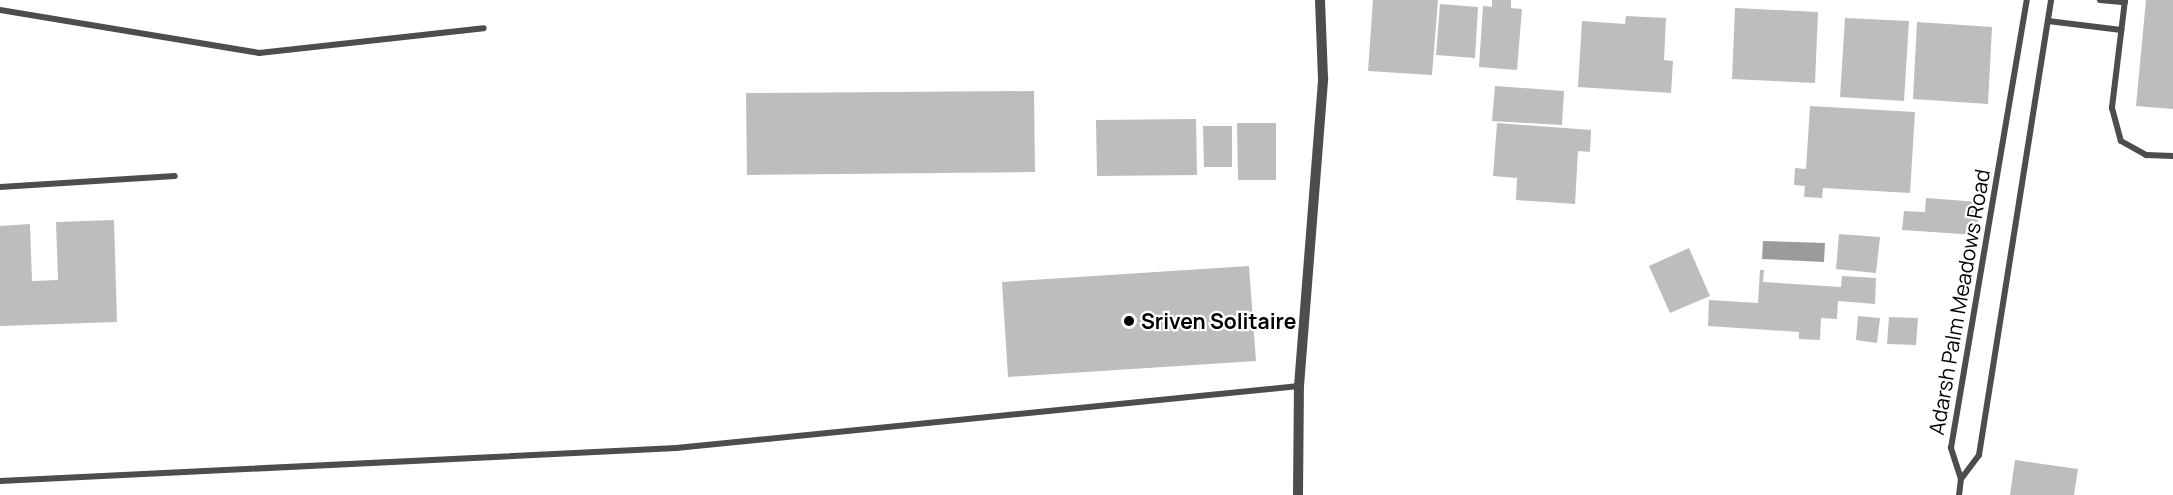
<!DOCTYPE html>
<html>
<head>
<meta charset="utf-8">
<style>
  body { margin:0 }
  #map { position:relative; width:2173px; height:495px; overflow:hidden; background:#fff; font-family:Manrope,sans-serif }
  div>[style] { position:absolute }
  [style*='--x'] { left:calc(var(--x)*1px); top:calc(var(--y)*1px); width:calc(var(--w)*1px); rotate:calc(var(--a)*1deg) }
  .water>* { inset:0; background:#9b9b9b }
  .building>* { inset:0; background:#bdbdbd }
  .minor>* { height:6px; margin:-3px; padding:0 3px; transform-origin:3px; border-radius:3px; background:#4d4d4d }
  .tertiary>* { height:10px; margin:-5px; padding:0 5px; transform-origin:5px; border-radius:5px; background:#4d4d4d }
  .dots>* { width:16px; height:16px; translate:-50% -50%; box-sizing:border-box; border:3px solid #fff; border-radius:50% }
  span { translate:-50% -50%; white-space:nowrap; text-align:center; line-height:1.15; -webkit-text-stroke:4.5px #fff; paint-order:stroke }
  .street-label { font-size:21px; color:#000 }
  .poi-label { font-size:21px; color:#000; font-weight:700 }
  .left { translate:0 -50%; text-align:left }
</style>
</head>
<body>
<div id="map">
  <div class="water">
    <i style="clip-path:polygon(1763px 241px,1825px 243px,1824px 262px,1762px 259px)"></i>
  </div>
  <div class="building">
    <i style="clip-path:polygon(1373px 0,1438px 0,1432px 75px,1368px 71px)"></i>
    <i style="clip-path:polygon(1492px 0,1511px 0,1511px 8px,1522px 9px,1517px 70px,1479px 67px,1483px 6px,1492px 7px)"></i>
    <i style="clip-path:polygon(2146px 0,2173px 0,2173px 109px,2136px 106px)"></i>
    <i style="clip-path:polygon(1440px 4px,1478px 7px,1475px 58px,1436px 55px)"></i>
    <i style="clip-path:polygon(1735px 8px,1818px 12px,1815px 83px,1732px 79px)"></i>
    <i style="clip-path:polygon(1626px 16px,1666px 18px,1664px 60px,1673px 61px,1671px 93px,1578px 87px,1582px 21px,1625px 24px)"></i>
    <i style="clip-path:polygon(1845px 18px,1909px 21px,1904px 101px,1840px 97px)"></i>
    <i style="clip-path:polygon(1917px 22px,1992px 27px,1988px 104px,1913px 99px)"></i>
    <i style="clip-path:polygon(1495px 86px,1564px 91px,1562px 125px,1492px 121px)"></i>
    <i style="clip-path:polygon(1034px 91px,1035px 172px,747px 175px,746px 93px)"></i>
    <i style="clip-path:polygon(1810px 106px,1915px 112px,1910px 193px,1823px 188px,1822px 198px,1804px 197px,1805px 186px,1794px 185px,1795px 168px,1806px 169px)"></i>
    <i style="clip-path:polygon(1196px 119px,1197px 175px,1097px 176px,1096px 120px)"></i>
    <i style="clip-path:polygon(1237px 123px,1276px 123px,1276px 180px,1238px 180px)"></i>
    <i style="clip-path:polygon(1497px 123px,1591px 130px,1590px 152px,1578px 151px,1575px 204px,1516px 200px,1517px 178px,1493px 176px)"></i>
    <i style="clip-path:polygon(1203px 126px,1232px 126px,1232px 167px,1204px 167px)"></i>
    <i style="clip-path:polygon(1926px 198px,1979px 202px,1977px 235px,1902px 230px,1904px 211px,1925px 212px)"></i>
    <i style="clip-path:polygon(114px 220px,117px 322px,0 326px,0 226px,30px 224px,32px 281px,58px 280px,56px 222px)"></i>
    <i style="clip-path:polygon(1839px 234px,1880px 237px,1876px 273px,1836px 269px)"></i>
    <i style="clip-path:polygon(1689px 248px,1710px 296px,1670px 313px,1649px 266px)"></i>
    <i style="clip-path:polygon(1249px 266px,1256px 361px,1008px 377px,1002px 282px)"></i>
    <i style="clip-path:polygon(1760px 270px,1764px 270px,1763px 282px,1841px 287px,1842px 276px,1876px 278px,1875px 304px,1838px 301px,1837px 319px,1821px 318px,1820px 340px,1799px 339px,1799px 332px,1708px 326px,1709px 300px,1758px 303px)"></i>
    <i style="clip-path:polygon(1858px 316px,1880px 318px,1877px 343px,1856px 340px)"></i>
    <i style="clip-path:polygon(1889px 317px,1918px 318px,1916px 345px,1887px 344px)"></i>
    <i style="clip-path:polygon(2015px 460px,2078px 469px,2074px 495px,2010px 495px)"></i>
  </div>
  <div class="minor">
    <i style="--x:2100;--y:0;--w:25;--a:5"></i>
    <i style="--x:2125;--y:0;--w:109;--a:96.9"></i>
    <i style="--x:2112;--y:108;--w:34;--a:75"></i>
    <i style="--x:2121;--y:141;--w:29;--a:29"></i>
    <i style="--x:2146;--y:155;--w:27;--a:2"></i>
    <i style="--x:0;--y:10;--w:263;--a:9.4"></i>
    <i style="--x:259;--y:53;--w:226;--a:-6.3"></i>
    <i style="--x:2048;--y:21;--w:74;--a:7"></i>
    <i style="--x:0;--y:187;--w:175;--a:-3.6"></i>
    <i style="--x:1961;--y:479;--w:30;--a:-53"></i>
    <i style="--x:1979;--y:455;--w:461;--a:-81"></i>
    <i style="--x:0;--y:481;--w:677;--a:-2.79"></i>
    <i style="--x:676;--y:448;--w:626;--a:-5.68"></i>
    <i style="--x:1959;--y:495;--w:16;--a:-83"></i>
    <i style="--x:1961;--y:479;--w:33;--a:-108"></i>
    <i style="--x:1951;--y:448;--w:454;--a:-80.4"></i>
  </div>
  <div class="tertiary">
    <i style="--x:1298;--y:495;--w:109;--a:-89.5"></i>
    <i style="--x:1299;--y:386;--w:309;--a:-85.5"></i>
    <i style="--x:1323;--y:78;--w:78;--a:-92.2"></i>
  </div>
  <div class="dots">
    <i style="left:1129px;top:321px;background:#000"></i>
  </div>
  <div class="street-label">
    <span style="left:1959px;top:302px;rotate:-80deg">Adarsh Palm Meadows Road</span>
  </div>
  <div class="poi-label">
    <span class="left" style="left:1141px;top:321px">Sriven Solitaire</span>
  </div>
</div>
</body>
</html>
